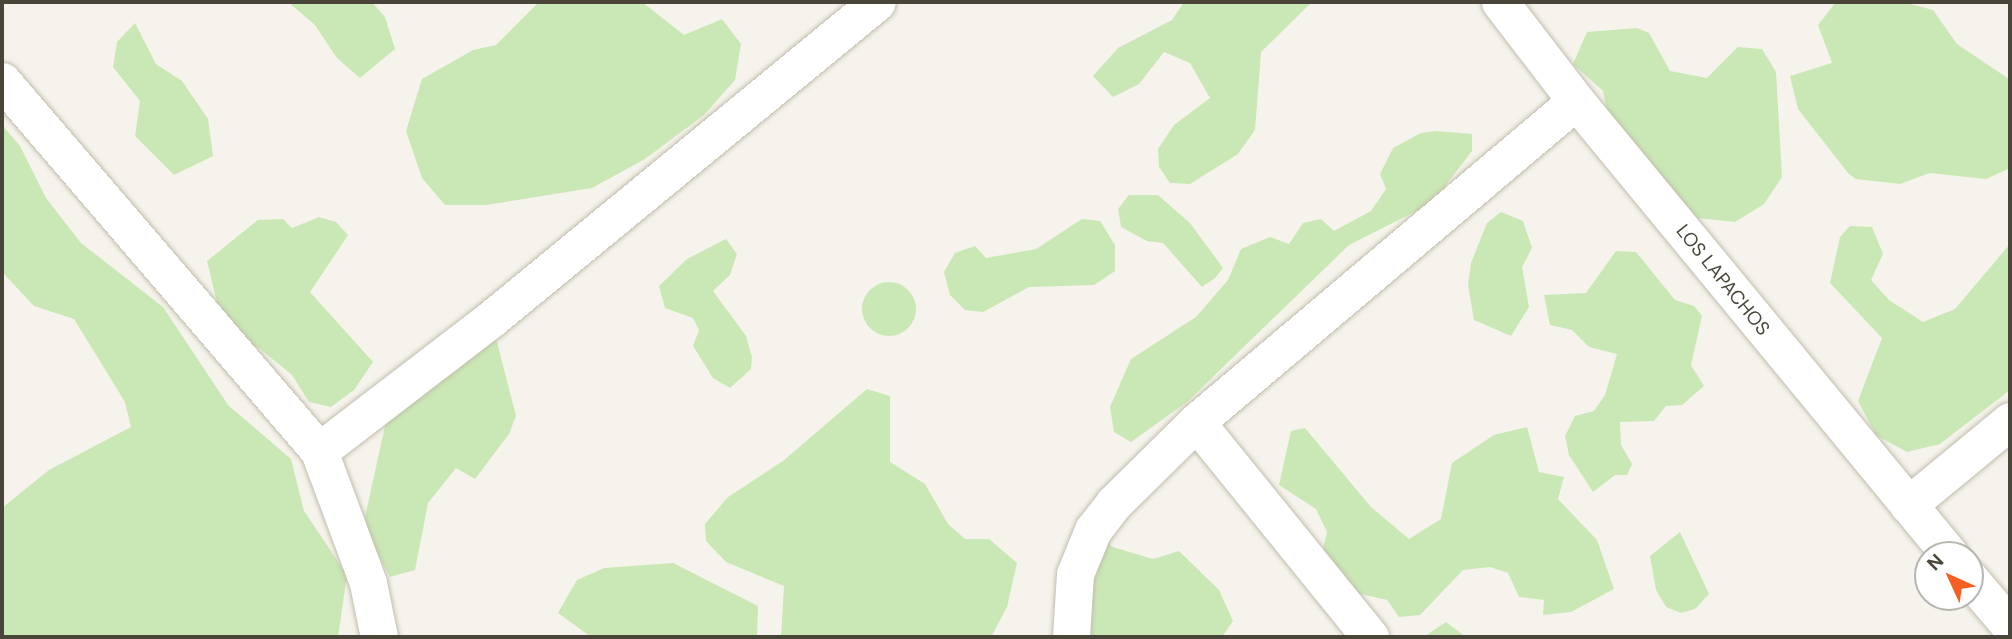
<!DOCTYPE html>
<html>
<head>
<meta charset="utf-8">
<style>
  body { margin:0 }
  #map { position:relative; width:2012px; height:639px; overflow:hidden; background:#f5f3eb; font-family:"DM Sans",sans-serif }
  div>[style] { position:absolute }
  [style*='--x'] { left:calc(var(--x)*1px); top:calc(var(--y)*1px); width:calc(var(--w)*1px); rotate:calc(var(--a)*1deg) }
  .green>* { inset:0; background:#cae8b5 }
  .round { border-radius:50% }
  .roads { filter:drop-shadow(0 0 2px #c1bdad) drop-shadow(0 0 2px #c1bdad) }
  .street>* { height:37px; margin:-18.5px; padding:0 18.5px; transform-origin:18.5px; border-radius:18.5px; background:#fff }
  span { translate:-50% -50%; white-space:nowrap; text-align:center; line-height:1.15; -webkit-text-stroke:5px #fff; paint-order:stroke }
  .street-label { font-size:19px; color:#494539 }
  .frame { position:absolute; inset:0; border:4px solid #494539; pointer-events:none }
  .north { position:absolute; left:1914px; top:541px; width:70px; height:70px; box-sizing:border-box; background:#fff; border:2px solid #b6b5b0; border-radius:50%; rotate:315deg; font-size:19px; font-weight:700; line-height:28px; text-align:center; color:#494539 }
  .north::after { content:''; display:block; margin:auto; width:24px; height:32px; background:#f55f21; clip-path:polygon(50% 0,100% 100%,50% 72%,0 100%) }
</style>
</head>
<body>
<div id="map">
  <div class="green">
    <i style="clip-path:polygon(288px 2px,372px 2px,385px 17px,395px 49px,360px 78px,337px 58px,315px 25px)"></i>
    <i style="clip-path:polygon(539px 2px,642px 2px,684px 35px,722px 19px,741px 44px,735px 80px,704px 115px,645px 159px,592px 188px,486px 205px,445px 205px,422px 178px,406px 131px,422px 79px,473px 50px,496px 45px)"></i>
    <i style="clip-path:polygon(1184px 2px,1312px 2px,1261px 52px,1255px 130px,1238px 154px,1190px 184px,1170px 183px,1159px 167px,1158px 149px,1174px 125px,1210px 98px,1190px 63px,1164px 52px,1139px 84px,1113px 97px,1093px 76px,1118px 48px,1172px 20px)"></i>
    <i style="clip-path:polygon(1836px 2px,1907px 3px,1933px 10px,1957px 44px,2009px 79px,2010px 168px,1986px 179px,1930px 173px,1900px 184px,1856px 179px,1848px 173px,1798px 109px,1790px 76px,1832px 63px,1818px 25px)"></i>
    <i style="clip-path:polygon(135px 23px,156px 64px,182px 81px,208px 119px,213px 156px,174px 175px,135px 136px,140px 101px,113px 67px,117px 42px)"></i>
    <i style="clip-path:polygon(1637px 28px,1649px 33px,1670px 71px,1707px 78px,1738px 47px,1762px 49px,1776px 72px,1782px 177px,1764px 204px,1735px 222px,1697px 218px,1671px 205px,1613px 138px,1603px 91px,1573px 64px,1587px 32px)"></i>
    <i style="clip-path:polygon(2px 125px,20px 146px,46px 198px,81px 243px,163px 307px,228px 405px,291px 459px,304px 511px,347px 575px,338px 637px,2px 637px,2px 508px,49px 470px,131px 427px,125px 402px,74px 319px,34px 306px,2px 272px)"></i>
    <i style="clip-path:polygon(1436px 131px,1472px 134px,1472px 151px,1432px 203px,1349px 245px,1187px 402px,1131px 442px,1114px 432px,1110px 407px,1131px 359px,1196px 317px,1228px 280px,1241px 249px,1270px 237px,1289px 244px,1303px 223px,1321px 219px,1334px 231px,1371px 211px,1386px 189px,1380px 174px,1393px 148px,1421px 133px)"></i>
    <i style="clip-path:polygon(1129px 195px,1158px 195px,1190px 223px,1223px 268px,1215px 278px,1202px 287px,1163px 243px,1147px 241px,1121px 227px,1118px 209px)"></i>
    <i style="clip-path:polygon(1501px 212px,1523px 221px,1532px 248px,1522px 267px,1529px 307px,1511px 336px,1474px 320px,1468px 285px,1471px 263px,1487px 223px)"></i>
    <i style="clip-path:polygon(319px 217px,336px 222px,348px 235px,310px 292px,373px 362px,354px 390px,331px 407px,309px 402px,292px 375px,260px 349px,223px 328px,207px 261px,258px 220px,283px 219px,292px 228px)"></i>
    <i style="clip-path:polygon(1082px 219px,1100px 221px,1115px 245px,1115px 271px,1094px 285px,1029px 287px,983px 312px,965px 310px,950px 295px,944px 272px,955px 253px,975px 246px,986px 258px,1036px 249px)"></i>
    <i style="clip-path:polygon(1850px 226px,1872px 227px,1883px 254px,1871px 280px,1889px 300px,1923px 322px,1955px 309px,2010px 244px,2010px 390px,1940px 444px,1907px 452px,1876px 435px,1858px 401px,1882px 338px,1830px 283px,1840px 237px)"></i>
    <i style="clip-path:polygon(726px 239px,737px 254px,730px 275px,713px 291px,746px 336px,752px 357px,751px 369px,730px 388px,713px 378px,693px 346px,699px 330px,693px 318px,665px 308px,659px 286px,687px 259px)"></i>
    <i style="clip-path:polygon(1616px 251px,1636px 252px,1675px 300px,1694px 306px,1702px 316px,1691px 365px,1704px 386px,1682px 405px,1666px 406px,1654px 421px,1620px 422px,1621px 445px,1632px 464px,1627px 475px,1615px 475px,1593px 492px,1569px 455px,1565px 436px,1575px 416px,1594px 411px,1605px 395px,1617px 354px,1589px 347px,1572px 330px,1550px 325px,1544px 295px,1586px 293px)"></i>
    <i class="round" style="left:862px;top:282px;width:54px;height:54px"></i>
    <i style="clip-path:polygon(491px 319px,516px 416px,509px 434px,475px 479px,456px 468px,428px 503px,415px 570px,390px 577px,363px 526px,391px 399px)"></i>
    <i style="clip-path:polygon(867px 389px,890px 396px,890px 462px,925px 484px,948px 524px,965px 539px,989px 539px,1017px 563px,1007px 607px,991px 637px,781px 637px,784px 586px,726px 562px,706px 541px,705px 524px,728px 497px,783px 461px)"></i>
    <i style="clip-path:polygon(1527px 427px,1539px 472px,1564px 477px,1558px 499px,1597px 540px,1614px 589px,1571px 612px,1543px 615px,1544px 600px,1519px 597px,1508px 573px,1490px 567px,1463px 570px,1420px 615px,1399px 617px,1387px 600px,1335px 588px,1321px 558px,1327px 532px,1316px 509px,1279px 485px,1291px 431px,1305px 428px,1371px 507px,1409px 539px,1441px 519px,1452px 463px,1494px 435px)"></i>
    <i style="clip-path:polygon(1680px 532px,1709px 594px,1695px 609px,1681px 613px,1666px 607px,1656px 590px,1650px 556px)"></i>
    <i style="clip-path:polygon(1097px 534px,1113px 547px,1153px 559px,1179px 551px,1219px 590px,1233px 621px,1222px 637px,1083px 637px)"></i>
    <i style="clip-path:polygon(673px 563px,758px 606px,757px 637px,591px 637px,558px 613px,577px 580px,604px 568px)"></i>
    <i style="clip-path:polygon(1446px 622px,1466px 637px,1424px 637px,1425px 636px)"></i>
  </div>
  <div class="roads">
    <div class="street">
      <i style="--x:1500;--y:2;--w:125;--a:52.5"></i>
      <i style="--x:1576;--y:101;--w:588;--a:50.52"></i>
      <i style="--x:2;--y:81;--w:487;--a:49.4"></i>
      <i style="--x:319;--y:451;--w:141;--a:69.6"></i>
      <i style="--x:368;--y:583;--w:55;--a:78.5"></i>
      <i style="--x:1196;--y:422;--w:277;--a:51"></i>
      <i style="--x:319;--y:451;--w:217;--a:-37.5"></i>
      <i style="--x:491;--y:319;--w:499;--a:-39.4"></i>
      <i style="--x:1908;--y:505;--w:132;--a:-39.5"></i>
      <i style="--x:1970;--y:579;--w:62;--a:49.6"></i>
      <i style="--x:1071;--y:637;--w:63;--a:-86.4"></i>
      <i style="--x:1075;--y:574;--w:48;--a:-67.8"></i>
      <i style="--x:1093;--y:530;--w:34;--a:-52"></i>
      <i style="--x:1114;--y:503;--w:115;--a:-44.6"></i>
      <i style="--x:1196;--y:422;--w:497;--a:-40.2"></i>
    </div>
  </div>
  <div class="street-label">
    <span style="left:1723px;top:280px;rotate:51deg">LOS LAPACHOS</span>
  </div>
  <div class="frame"></div>
  <div class="north">N</div>
</div>
</body>
</html>
